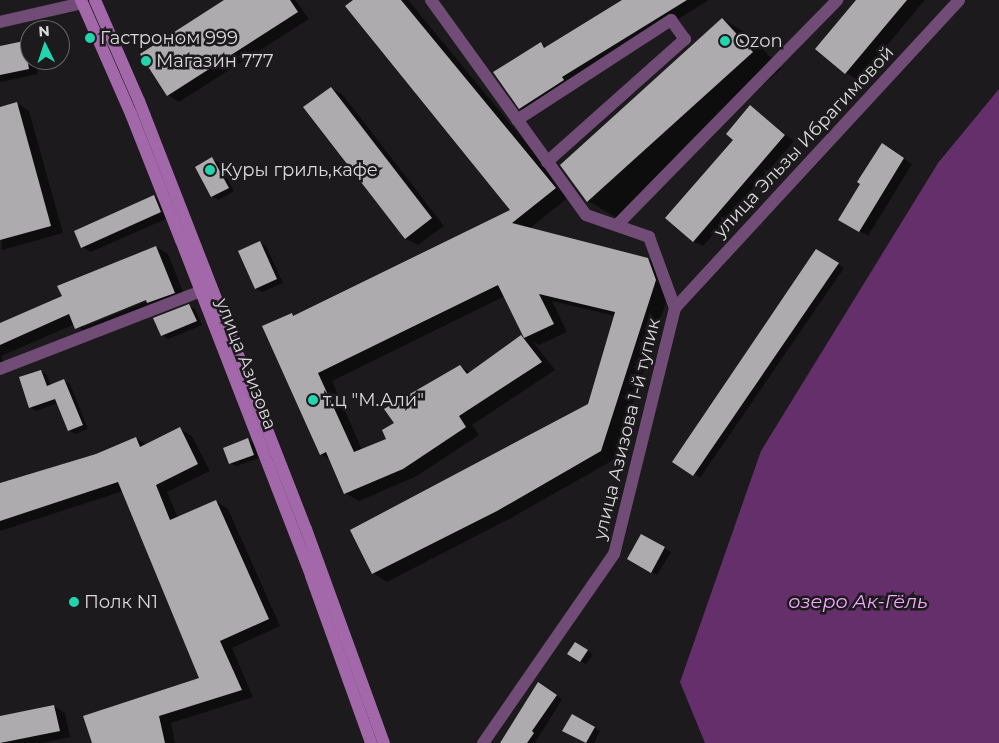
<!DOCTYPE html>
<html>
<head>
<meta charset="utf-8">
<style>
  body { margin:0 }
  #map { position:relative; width:999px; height:743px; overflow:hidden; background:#1c1a1c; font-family:Montserrat,sans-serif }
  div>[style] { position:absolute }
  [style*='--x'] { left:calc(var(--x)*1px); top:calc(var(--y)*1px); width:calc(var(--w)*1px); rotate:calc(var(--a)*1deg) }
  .water>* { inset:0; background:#652f6b }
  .shadow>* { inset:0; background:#0007 }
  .building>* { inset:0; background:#aeabae }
  .minor>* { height:12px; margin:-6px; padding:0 6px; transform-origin:6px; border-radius:6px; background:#714c76 }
  .secondary>* { height:12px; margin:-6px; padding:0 6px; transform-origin:6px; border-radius:6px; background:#a368aa }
  .dots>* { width:14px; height:14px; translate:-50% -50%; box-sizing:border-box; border:2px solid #1c1a1c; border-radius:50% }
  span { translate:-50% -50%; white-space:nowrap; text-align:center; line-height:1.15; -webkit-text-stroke:5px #1c1a1c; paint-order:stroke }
  .poi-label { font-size:18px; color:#dad8da }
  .left { translate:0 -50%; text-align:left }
  .street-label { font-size:18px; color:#dad8da }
  .water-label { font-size:19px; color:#f5a7ff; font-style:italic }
  .north { position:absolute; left:20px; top:20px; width:50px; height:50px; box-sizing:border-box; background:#1c1a1c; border:1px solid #686668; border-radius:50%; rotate:356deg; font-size:14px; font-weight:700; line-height:20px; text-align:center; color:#dad8da }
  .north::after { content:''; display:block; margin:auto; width:18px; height:22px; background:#23d5af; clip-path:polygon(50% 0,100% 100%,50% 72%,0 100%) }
</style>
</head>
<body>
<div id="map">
  <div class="water">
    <i style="clip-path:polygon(999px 89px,999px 743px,705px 743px,680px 682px,761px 451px,938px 163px)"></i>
  </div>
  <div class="shadow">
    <i style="clip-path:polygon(226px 0,295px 0,309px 19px,179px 102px,168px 95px)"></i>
    <i style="clip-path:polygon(evenodd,355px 0,408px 0,570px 196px,529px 229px,648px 259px,662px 267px,670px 289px,615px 459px,511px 518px,387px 582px,373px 573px,351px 531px,589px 405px,615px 316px,552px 301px,567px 332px,539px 345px,533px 342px,555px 370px,472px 425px,479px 435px,417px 476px,359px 501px,345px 493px,330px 460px,321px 454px,291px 314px,295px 316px,512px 210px,355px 0,505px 296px,526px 340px,521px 337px,471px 373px,460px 366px,396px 424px,387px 439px,362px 450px,332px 381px,505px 296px)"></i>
    <i style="clip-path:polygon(624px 0,709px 0,573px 84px,532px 114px,520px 108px,541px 44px,547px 47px)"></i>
    <i style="clip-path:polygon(858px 0,925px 0,858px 80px,846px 73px)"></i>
    <i style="clip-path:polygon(722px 19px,751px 36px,781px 69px,617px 218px,588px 201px)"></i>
    <i style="clip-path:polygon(23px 43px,30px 46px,30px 60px,35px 60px,38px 74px,0 82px,0 48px)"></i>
    <i style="clip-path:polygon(331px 88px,343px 95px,444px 226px,418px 245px,405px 238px)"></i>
    <i style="clip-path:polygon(17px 103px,29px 111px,63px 233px,2px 250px,0 108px)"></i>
    <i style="clip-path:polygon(750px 107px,794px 141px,703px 246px,693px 241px)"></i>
    <i style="clip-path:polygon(891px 150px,912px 164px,868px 236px,840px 220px)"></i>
    <i style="clip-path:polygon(212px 159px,218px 162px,234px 191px,218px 200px,212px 196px)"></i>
    <i style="clip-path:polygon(154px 197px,164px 202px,170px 217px,91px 252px,82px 247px)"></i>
    <i style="clip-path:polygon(260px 243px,266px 246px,283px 283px,262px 292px,256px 289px,239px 252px)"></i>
    <i style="clip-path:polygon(evenodd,156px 247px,168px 254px,186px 299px,88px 335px,75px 324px,1px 356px,6px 368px,0 370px,0 324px,63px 296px,156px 247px,151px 297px,152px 299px,83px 327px,83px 325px,151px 297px)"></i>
    <i style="clip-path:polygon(823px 254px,844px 268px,700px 478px,694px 474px)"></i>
    <i style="clip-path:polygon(189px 306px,195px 309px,202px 325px,168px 339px,162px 335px)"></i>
    <i style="clip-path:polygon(41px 371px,47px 375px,51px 386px,64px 381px,70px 384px,88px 429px,75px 434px,69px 430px,58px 403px,36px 411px,30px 407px)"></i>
    <i style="clip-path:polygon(180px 429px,192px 436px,210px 471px,167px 492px,178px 518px,216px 501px,228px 509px,280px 626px,232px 648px,253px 697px,171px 723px,175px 743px,101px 743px,201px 679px,123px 491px,0 531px,0 485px,96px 455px,136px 438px,147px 445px)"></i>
    <i style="clip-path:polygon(248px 440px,254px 443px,259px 458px,236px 466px,230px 463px)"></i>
    <i style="clip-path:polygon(642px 536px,671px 552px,657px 575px,628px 559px)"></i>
    <i style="clip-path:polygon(582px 647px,593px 654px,586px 664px,580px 661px)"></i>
    <i style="clip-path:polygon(544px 687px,562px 699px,535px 743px,511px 743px)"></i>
    <i style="clip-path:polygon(54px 706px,65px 713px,70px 737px,42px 743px,0 743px,0 718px)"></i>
    <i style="clip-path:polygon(572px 715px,600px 731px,594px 743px,585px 743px,564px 731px)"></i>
  </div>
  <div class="building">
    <i style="clip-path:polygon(224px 0,290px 0,298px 12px,167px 96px,140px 54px)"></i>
    <i style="clip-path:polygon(353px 0,401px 0,556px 188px,512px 223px,648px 258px,656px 280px,601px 451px,497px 511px,372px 574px,350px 530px,588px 404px,615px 312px,539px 294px,554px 324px,524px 338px,498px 285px,318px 373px,354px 452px,386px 439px,382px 430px,394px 423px,384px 409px,460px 365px,467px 374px,521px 335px,542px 362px,459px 416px,466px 427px,403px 469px,344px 494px,326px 452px,320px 455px,262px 326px,292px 313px,293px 316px,510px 210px,345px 6px)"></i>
    <i style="clip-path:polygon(622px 0,687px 0,562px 77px,564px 80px,519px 109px,493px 72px,541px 42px,544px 48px)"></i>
    <i style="clip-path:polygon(856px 0,907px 0,845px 74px,815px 49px)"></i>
    <i style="clip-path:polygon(722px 18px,753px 52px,587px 202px,560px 165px)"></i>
    <i style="clip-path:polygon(24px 41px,29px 69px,0 75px,0 46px)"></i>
    <i style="clip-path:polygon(331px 87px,432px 218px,405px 239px,303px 107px)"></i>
    <i style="clip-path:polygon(17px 102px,51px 226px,0 240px,0 107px)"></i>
    <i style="clip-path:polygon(750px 105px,785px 135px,693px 242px,665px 218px,733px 140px,726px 134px)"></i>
    <i style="clip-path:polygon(882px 143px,904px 158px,859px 232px,838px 220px,860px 184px,857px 182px)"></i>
    <i style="clip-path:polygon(212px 157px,229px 188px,211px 197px,195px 167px)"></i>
    <i style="clip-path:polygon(154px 195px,161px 212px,81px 248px,74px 231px)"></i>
    <i style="clip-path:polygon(260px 241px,277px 279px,255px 289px,238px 251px)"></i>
    <i style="clip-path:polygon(156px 246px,175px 293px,147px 303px,146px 300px,75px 329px,69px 314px,0 345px,0 323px,62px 296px,57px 286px)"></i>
    <i style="clip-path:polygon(816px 249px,839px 263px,693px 476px,672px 462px)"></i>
    <i style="clip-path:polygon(189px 304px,197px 321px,161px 336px,153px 318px)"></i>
    <i style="clip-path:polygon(41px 370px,47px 386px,64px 379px,83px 425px,68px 431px,55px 399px,29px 408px,19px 377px)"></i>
    <i style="clip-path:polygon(180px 427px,198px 464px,156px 485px,170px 520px,216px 500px,269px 619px,220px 641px,242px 690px,159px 716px,165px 743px,92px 743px,83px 716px,199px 678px,118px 482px,0 521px,0 483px,96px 454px,136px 437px,140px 447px)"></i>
    <i style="clip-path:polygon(248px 438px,254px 455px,229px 464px,223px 448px)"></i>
    <i style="clip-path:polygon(641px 534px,665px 547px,651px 573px,627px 559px)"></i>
    <i style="clip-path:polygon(575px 642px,588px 650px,580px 662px,567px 654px)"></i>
    <i style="clip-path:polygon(538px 682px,557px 695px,532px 731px,534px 733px,527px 743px,500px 743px)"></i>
    <i style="clip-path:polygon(54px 705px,60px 731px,0 743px,0 716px)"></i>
    <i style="clip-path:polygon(572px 714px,595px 727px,586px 743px,562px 731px)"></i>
  </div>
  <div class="minor">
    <i style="--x:431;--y:0;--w:265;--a:54.2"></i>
    <i style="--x:586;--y:215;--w:67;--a:19.2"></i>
    <i style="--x:649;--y:237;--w:76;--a:69.9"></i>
    <i style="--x:675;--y:308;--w:253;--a:103.9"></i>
    <i style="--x:614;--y:554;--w:230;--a:124.7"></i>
    <i style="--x:0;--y:22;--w:84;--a:-13"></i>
    <i style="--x:517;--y:120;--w:184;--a:-33"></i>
    <i style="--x:671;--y:20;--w:24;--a:54"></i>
    <i style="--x:685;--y:39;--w:185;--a:138.3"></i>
    <i style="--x:617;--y:225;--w:315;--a:-45.6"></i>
    <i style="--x:675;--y:308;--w:419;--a:-47.3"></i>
    <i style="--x:0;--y:369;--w:213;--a:-21.2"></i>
  </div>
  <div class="secondary">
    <i style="--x:81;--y:0;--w:124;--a:66.3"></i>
    <i style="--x:131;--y:114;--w:136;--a:68.4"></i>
    <i style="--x:181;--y:240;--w:360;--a:68.8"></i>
    <i style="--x:311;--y:576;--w:177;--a:70.2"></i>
    <i style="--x:95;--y:0;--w:110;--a:66.5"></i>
    <i style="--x:139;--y:101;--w:459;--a:68.7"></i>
    <i style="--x:306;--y:529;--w:228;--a:70"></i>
  </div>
  <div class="dots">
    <i style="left:90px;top:38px;background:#23d5af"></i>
    <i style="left:725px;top:41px;background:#23d5af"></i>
    <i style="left:146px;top:61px;background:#23d5af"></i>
    <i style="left:210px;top:170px;background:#23d5af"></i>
    <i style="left:313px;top:400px;background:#23d5af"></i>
    <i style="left:74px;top:602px;background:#23d5af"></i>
  </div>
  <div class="poi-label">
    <span class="left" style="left:100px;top:38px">Гастроном 999</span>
    <span class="left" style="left:735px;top:41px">Ozon</span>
    <span class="left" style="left:156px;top:61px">Магазин 777</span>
    <span class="left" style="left:220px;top:170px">Куры гриль,кафе</span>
    <span class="left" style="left:323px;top:400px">т.ц "М.Али"</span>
    <span class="left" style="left:84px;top:602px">Полк N1</span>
  </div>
  <div class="street-label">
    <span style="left:804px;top:142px;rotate:-47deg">улица Эльзы Ибрагимовой</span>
    <span style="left:246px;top:364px;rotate:69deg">улица Азизова</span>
    <span style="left:627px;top:429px;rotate:-76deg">улица Азизова 1-й тупик</span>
  </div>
  <div class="water-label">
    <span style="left:858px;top:602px">озеро Ак-Гёль</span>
  </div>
  <div class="north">N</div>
</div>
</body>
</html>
